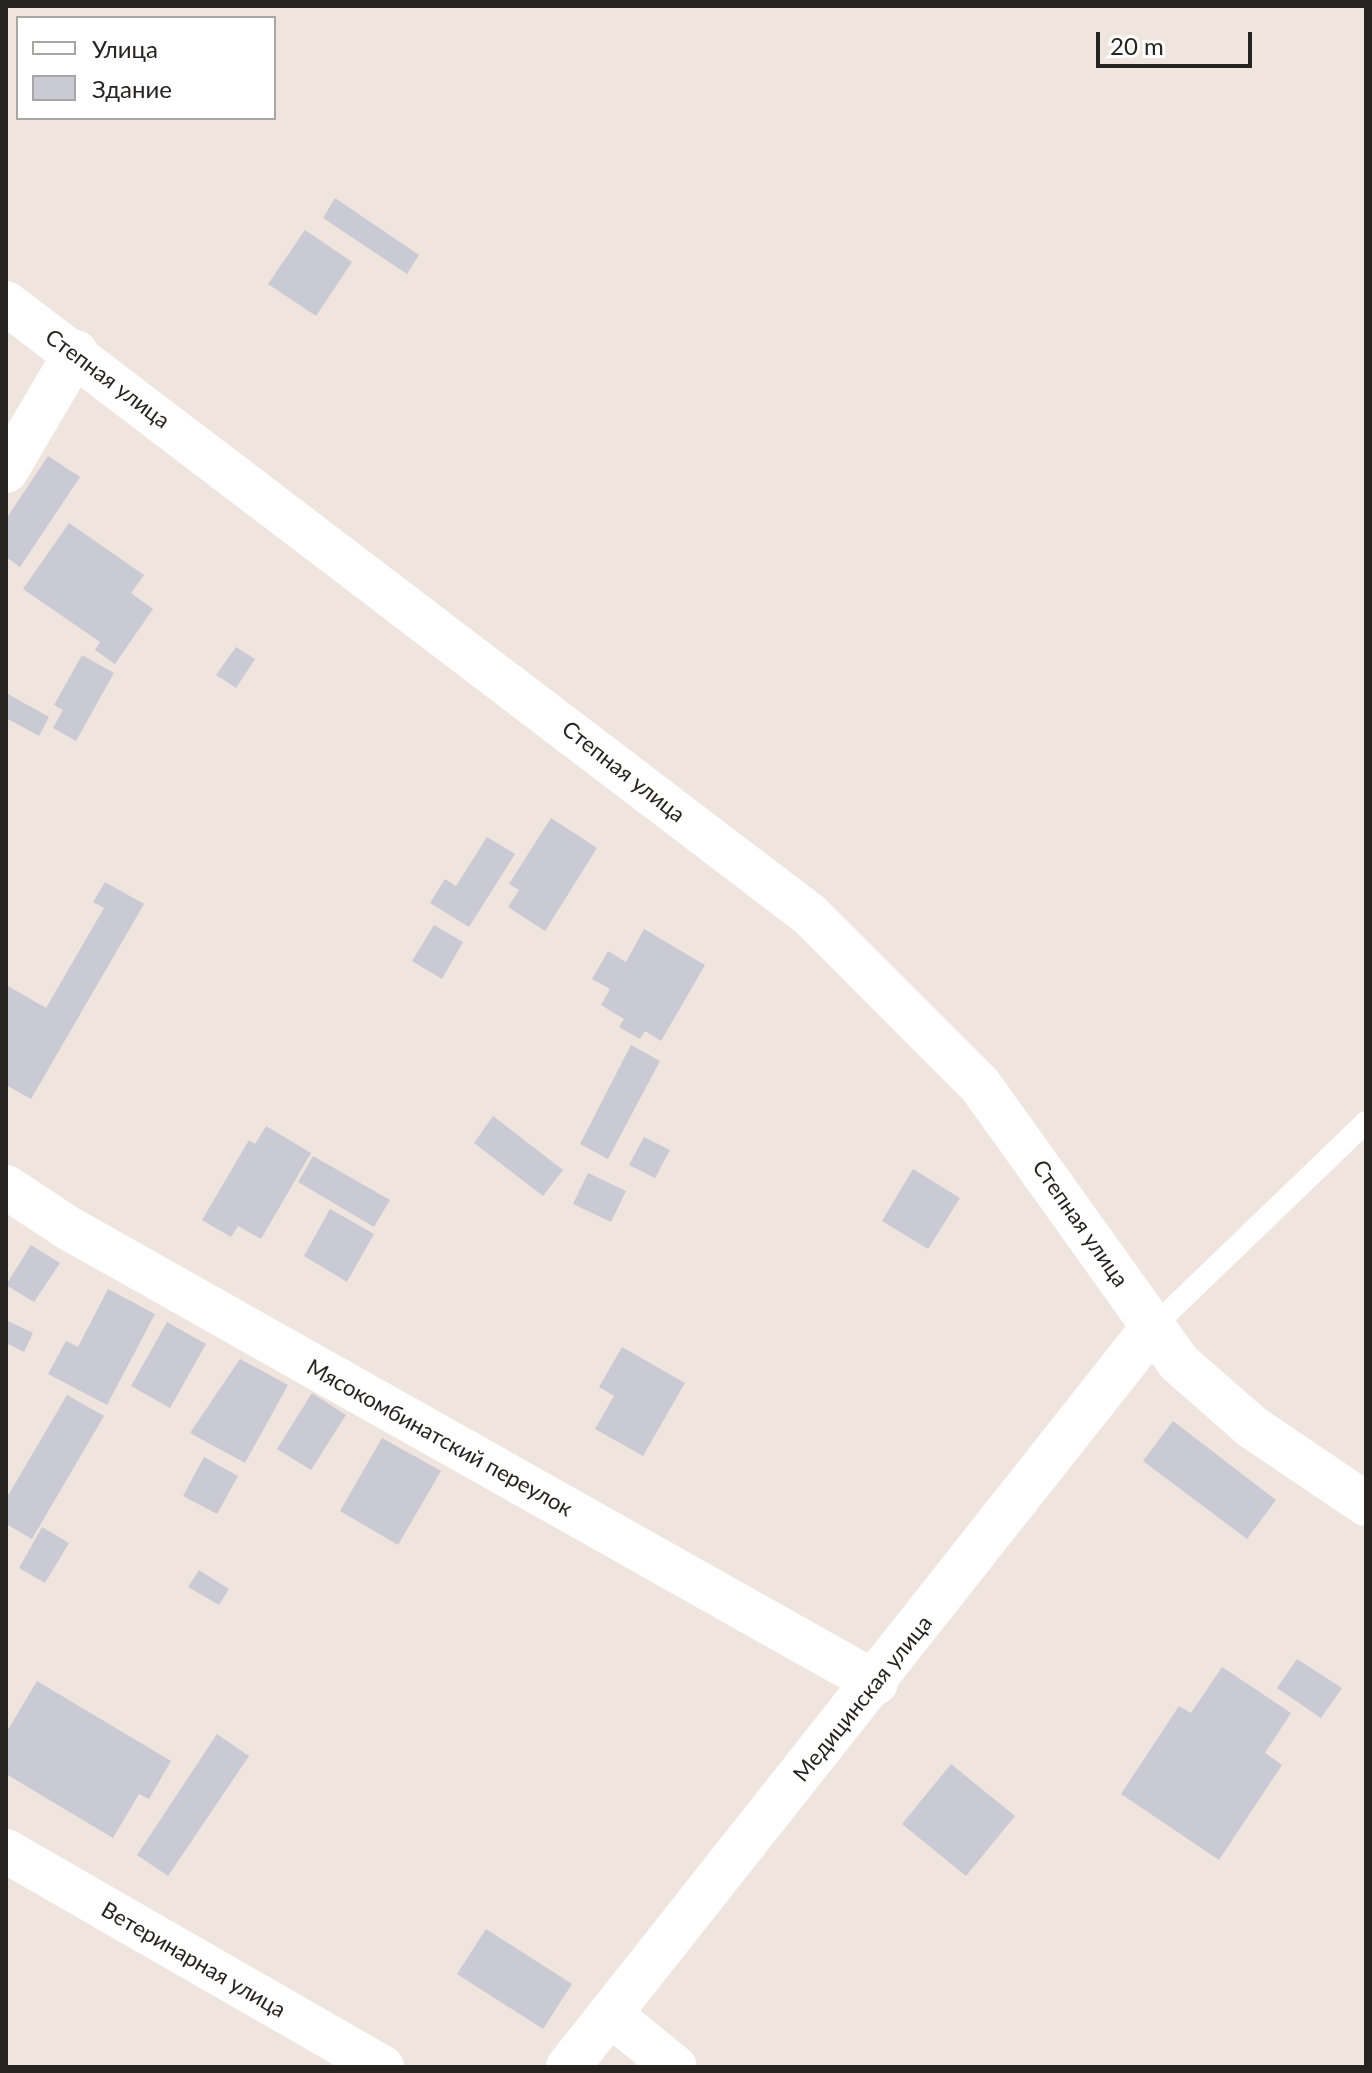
<!DOCTYPE html>
<html>
<head>
<meta charset="utf-8">
<style>
  body { margin:0 }
  #map { position:relative; width:1372px; height:2073px; overflow:hidden; background:#efe4de; font-family:Lato,sans-serif }
  div>[style] { position:absolute }
  [style*='--x'] { left:calc(var(--x)*1px); top:calc(var(--y)*1px); width:calc(var(--w)*1px); rotate:calc(var(--a)*1deg) }
  .building>* { inset:0; background:#cacad4 }
  .service>* { height:22px; margin:-11px; padding:0 11px; transform-origin:11px; border-radius:11px; background:#fff }
  .minor>* { height:44px; margin:-22px; padding:0 22px; transform-origin:22px; border-radius:22px; background:#fff }
  span { translate:-50% -50%; white-space:nowrap; text-align:center; line-height:1.15; -webkit-text-stroke:7px #fff; paint-order:stroke }
  .street-label { font-size:22px; color:#272321 }
  .frame { position:absolute; inset:0; border:8px solid #272321; pointer-events:none }
  .legend { position:absolute; left:16px; top:16px; width:260px; height:104px; box-sizing:border-box; background:#fff; border:2px solid #a9a7a6; margin:0; padding:10px 14px; list-style:none; font-size:24px; color:#272321 }
  .legend li { display:flex; align-items:center; gap:16px; height:40px }
  .legend b { width:40px; border:2px solid #a9a7a6 }
  .scale { position:absolute; left:1096px; top:32px; width:156px; height:36px; box-sizing:border-box; border:4px solid #272321; border-top:0; padding-left:10px; font-size:24px; line-height:28px; white-space:nowrap; color:#272321; -webkit-text-stroke:6px #fff; paint-order:stroke }
</style>
</head>
<body>
<div id="map">
  <div class="building">
    <i style="clip-path:polygon(335px 198px,419px 255px,407px 274px,323px 218px)"></i>
    <i style="clip-path:polygon(305px 230px,352px 262px,316px 316px,268px 284px)"></i>
    <i style="clip-path:polygon(48px 456px,80px 477px,20px 567px,6px 557px,6px 519px)"></i>
    <i style="clip-path:polygon(69px 523px,144px 575px,131px 593px,153px 609px,115px 664px,95px 650px,100px 642px,23px 589px)"></i>
    <i style="clip-path:polygon(236px 647px,255px 659px,236px 688px,216px 675px)"></i>
    <i style="clip-path:polygon(82px 655px,114px 673px,76px 741px,53px 728px,63px 710px,54px 705px)"></i>
    <i style="clip-path:polygon(6px 693px,49px 717px,39px 736px,6px 718px)"></i>
    <i style="clip-path:polygon(551px 818px,597px 848px,545px 931px,508px 907px,519px 890px,509px 884px)"></i>
    <i style="clip-path:polygon(487px 837px,515px 854px,469px 927px,430px 903px,445px 879px,456px 886px)"></i>
    <i style="clip-path:polygon(105px 882px,144px 904px,31px 1099px,6px 1085px,6px 985px,46px 1008px,104px 908px,93px 902px)"></i>
    <i style="clip-path:polygon(434px 925px,463px 942px,442px 979px,412px 961px)"></i>
    <i style="clip-path:polygon(644px 929px,705px 965px,661px 1041px,645px 1031px,640px 1039px,619px 1027px,624px 1019px,601px 1005px,610px 989px,592px 979px,608px 951px,626px 962px)"></i>
    <i style="clip-path:polygon(631px 1045px,660px 1061px,608px 1159px,580px 1144px)"></i>
    <i style="clip-path:polygon(493px 1116px,563px 1170px,543px 1196px,474px 1143px)"></i>
    <i style="clip-path:polygon(266px 1126px,311px 1153px,261px 1239px,238px 1226px,231px 1237px,202px 1220px,249px 1140px,255px 1144px)"></i>
    <i style="clip-path:polygon(644px 1137px,670px 1150px,655px 1178px,629px 1165px)"></i>
    <i style="clip-path:polygon(313px 1156px,390px 1200px,374px 1227px,298px 1182px)"></i>
    <i style="clip-path:polygon(913px 1169px,960px 1198px,928px 1249px,882px 1221px)"></i>
    <i style="clip-path:polygon(588px 1173px,626px 1191px,611px 1222px,573px 1204px)"></i>
    <i style="clip-path:polygon(330px 1209px,374px 1234px,347px 1282px,304px 1256px)"></i>
    <i style="clip-path:polygon(31px 1245px,60px 1263px,34px 1302px,6px 1285px)"></i>
    <i style="clip-path:polygon(108px 1289px,155px 1314px,107px 1405px,48px 1374px,66px 1341px,78px 1347px)"></i>
    <i style="clip-path:polygon(6px 1320px,33px 1333px,24px 1352px,6px 1343px)"></i>
    <i style="clip-path:polygon(167px 1322px,206px 1344px,170px 1408px,131px 1386px)"></i>
    <i style="clip-path:polygon(622px 1347px,685px 1383px,643px 1456px,595px 1429px,614px 1396px,599px 1387px)"></i>
    <i style="clip-path:polygon(240px 1359px,288px 1385px,245px 1463px,190px 1433px)"></i>
    <i style="clip-path:polygon(312px 1393px,346px 1415px,311px 1470px,277px 1449px)"></i>
    <i style="clip-path:polygon(67px 1395px,104px 1416px,32px 1539px,6px 1524px,6px 1499px)"></i>
    <i style="clip-path:polygon(1173px 1421px,1276px 1500px,1247px 1539px,1143px 1461px)"></i>
    <i style="clip-path:polygon(382px 1438px,441px 1471px,398px 1545px,340px 1511px)"></i>
    <i style="clip-path:polygon(204px 1457px,238px 1476px,217px 1514px,183px 1496px)"></i>
    <i style="clip-path:polygon(42px 1527px,69px 1543px,45px 1583px,19px 1568px)"></i>
    <i style="clip-path:polygon(199px 1570px,229px 1589px,219px 1605px,188px 1587px)"></i>
    <i style="clip-path:polygon(1297px 1659px,1342px 1688px,1321px 1718px,1277px 1688px)"></i>
    <i style="clip-path:polygon(1222px 1667px,1291px 1713px,1265px 1753px,1282px 1765px,1219px 1860px,1121px 1794px,1179px 1706px,1191px 1713px)"></i>
    <i style="clip-path:polygon(37px 1681px,171px 1761px,149px 1799px,139px 1794px,113px 1838px,6px 1774px,6px 1733px)"></i>
    <i style="clip-path:polygon(217px 1734px,249px 1756px,168px 1876px,137px 1855px)"></i>
    <i style="clip-path:polygon(951px 1764px,1015px 1816px,966px 1876px,902px 1824px)"></i>
    <i style="clip-path:polygon(486px 1929px,572px 1984px,543px 2029px,457px 1974px)"></i>
  </div>
  <div class="service">
    <i style="--x:1153;--y:1327;--w:296;--a:-43.9"></i>
  </div>
  <div class="minor">
    <i style="--x:6;--y:303;--w:1009;--a:37.27"></i>
    <i style="--x:809;--y:914;--w:242;--a:45"></i>
    <i style="--x:980;--y:1085;--w:342;--a:54.4"></i>
    <i style="--x:1179;--y:1363;--w:97;--a:41.2"></i>
    <i style="--x:1252;--y:1427;--w:138;--a:34"></i>
    <i style="--x:6;--y:471;--w:138;--a:-59.5"></i>
    <i style="--x:6;--y:1187;--w:77;--a:33.3"></i>
    <i style="--x:70;--y:1229;--w:925;--a:29.39"></i>
    <i style="--x:6;--y:1851;--w:434;--a:29.9"></i>
    <i style="--x:612;--y:2016;--w:81;--a:39"></i>
    <i style="--x:568;--y:2067;--w:943;--a:-51.67"></i>
  </div>
  <div class="street-label">
    <span style="left:108px;top:378px;rotate:37deg">Степная улица</span>
    <span style="left:624px;top:771px;rotate:38deg">Степная улица</span>
    <span style="left:1081px;top:1223px;rotate:55deg">Степная улица</span>
    <span style="left:440px;top:1437px;rotate:29deg">Мясокомбинатский переулок</span>
    <span style="left:862px;top:1698px;rotate:-51deg">Медицинская улица</span>
    <span style="left:194px;top:1959px;rotate:30deg">Ветеринарная улица</span>
  </div>
  <div class="frame"></div>
  <ul class="legend">
  <li><b style="height:10px;background:#fff"></b>Улица</li>
  <li><b style="height:22px;background:#cacad4"></b>Здание</li>
  </ul>
  <div class="scale">20 m</div>
</div>
</body>
</html>
